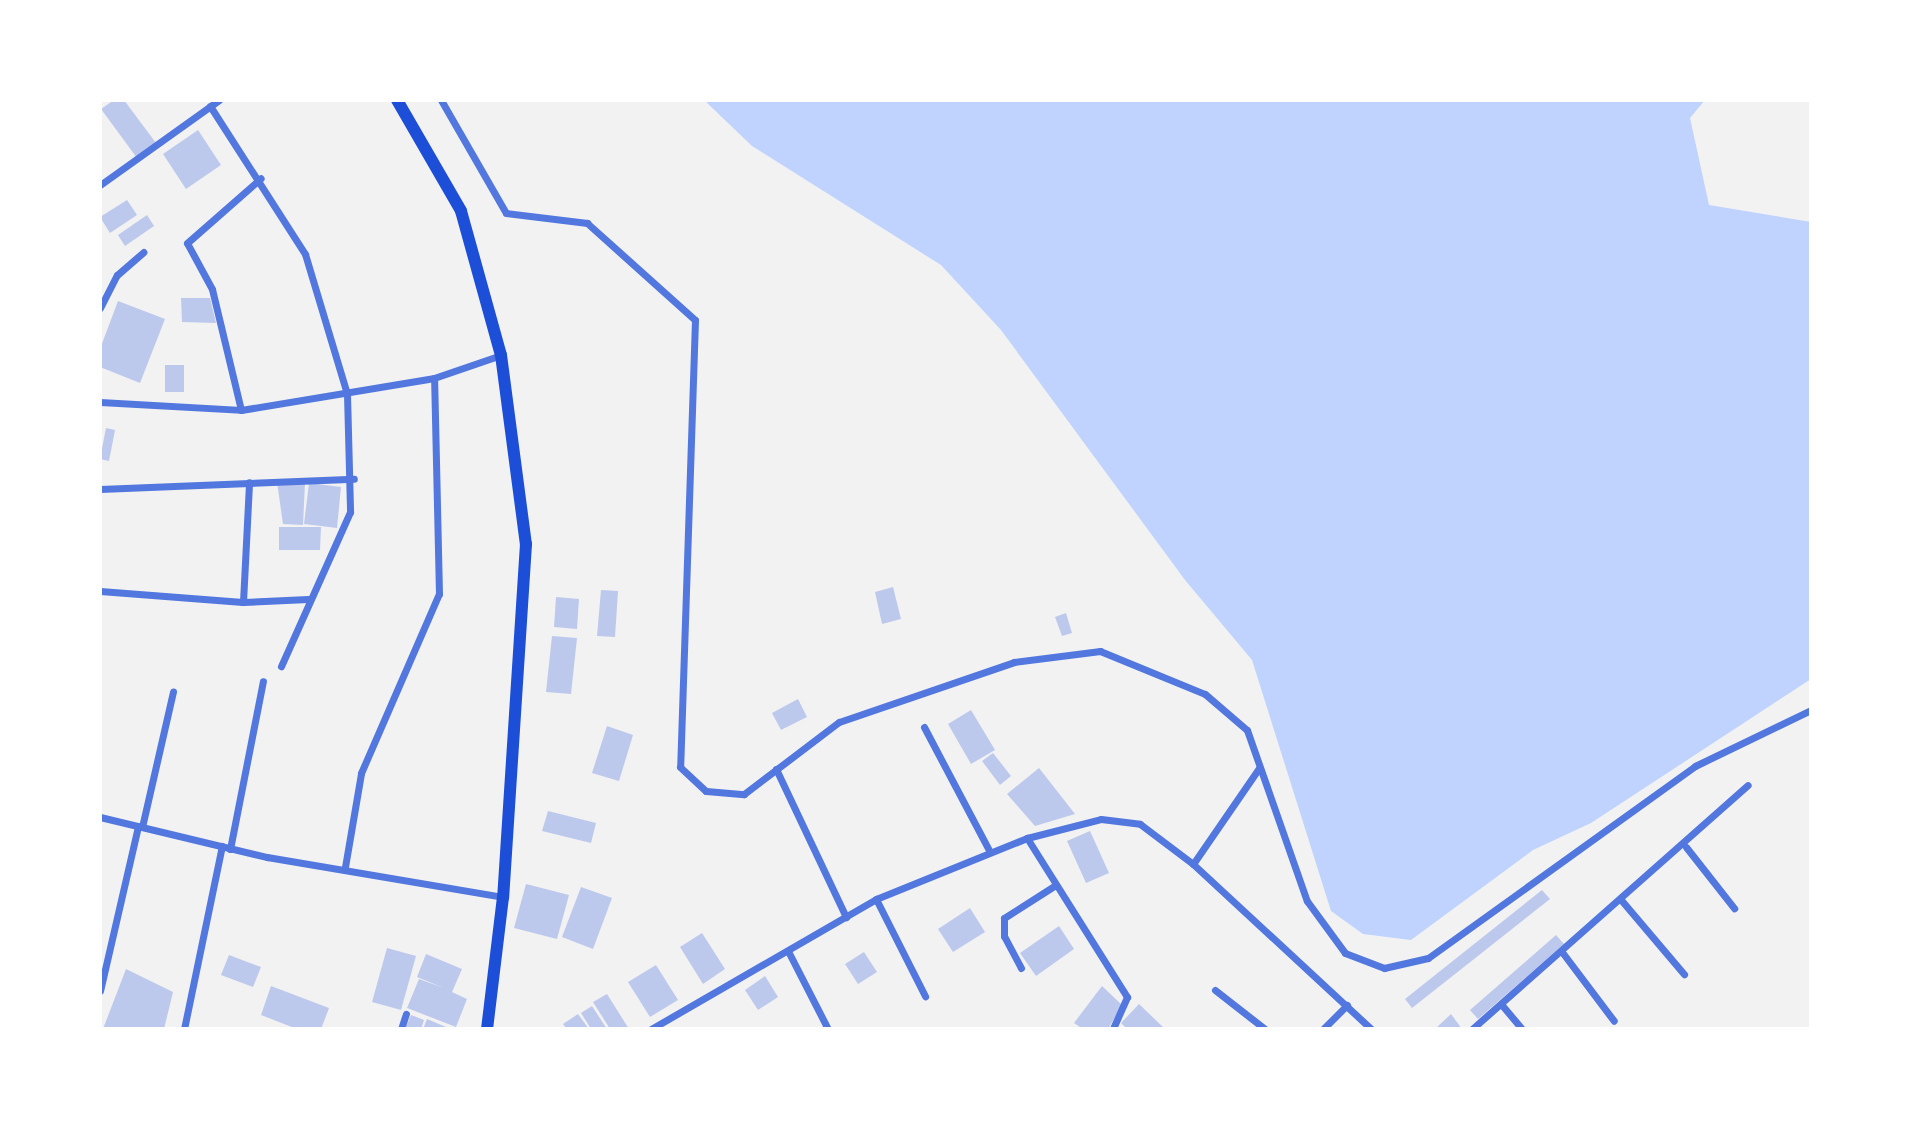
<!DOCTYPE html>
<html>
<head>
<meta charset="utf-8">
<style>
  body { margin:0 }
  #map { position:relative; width:1911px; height:1129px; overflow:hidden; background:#f2f2f2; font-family:Commissioner,sans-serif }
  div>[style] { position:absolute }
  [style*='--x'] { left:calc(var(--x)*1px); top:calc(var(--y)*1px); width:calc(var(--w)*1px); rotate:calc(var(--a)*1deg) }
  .water>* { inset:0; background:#bfd3fe }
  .building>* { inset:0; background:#bdc9ec }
  .minor>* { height:7px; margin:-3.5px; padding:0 3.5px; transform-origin:3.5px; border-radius:3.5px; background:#5277de }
  .secondary>* { height:12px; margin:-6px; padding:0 6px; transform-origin:6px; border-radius:6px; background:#1d4ed8 }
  span { translate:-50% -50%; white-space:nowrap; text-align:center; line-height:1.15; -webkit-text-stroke:5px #fff; paint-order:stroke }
  .frame { position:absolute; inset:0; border:102px solid #fff; pointer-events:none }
</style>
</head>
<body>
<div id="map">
  <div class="water">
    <i style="clip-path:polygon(704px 100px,1705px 100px,1690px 118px,1709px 205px,1811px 222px,1811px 679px,1591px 823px,1533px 850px,1411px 940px,1363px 934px,1331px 911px,1252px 660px,1185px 580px,1001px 330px,941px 265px,752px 146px)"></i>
  </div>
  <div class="building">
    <i style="clip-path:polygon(114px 100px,124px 100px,156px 143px,137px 158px,101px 109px)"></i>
    <i style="clip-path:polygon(198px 130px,221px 165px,186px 189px,163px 154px)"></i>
    <i style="clip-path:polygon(127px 200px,137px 215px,110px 233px,100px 217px)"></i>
    <i style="clip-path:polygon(147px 215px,154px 226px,125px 246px,118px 235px)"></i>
    <i style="clip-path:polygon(181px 298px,210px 298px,216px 323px,182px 322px)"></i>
    <i style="clip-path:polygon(118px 301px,165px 319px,140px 383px,100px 367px,100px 349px)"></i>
    <i style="clip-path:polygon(165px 365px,184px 365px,184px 392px,165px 392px)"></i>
    <i style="clip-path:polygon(106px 428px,115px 430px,109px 461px,100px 459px)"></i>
    <i style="clip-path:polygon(277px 482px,305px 483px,303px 525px,283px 524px)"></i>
    <i style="clip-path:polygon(309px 483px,341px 487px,337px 528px,304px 524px)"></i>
    <i style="clip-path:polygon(279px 527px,321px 527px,320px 550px,279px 550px)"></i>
    <i style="clip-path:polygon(893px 587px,901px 619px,882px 624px,875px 592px)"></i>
    <i style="clip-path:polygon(601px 590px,618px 591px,615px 637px,597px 636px)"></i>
    <i style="clip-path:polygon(556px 597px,579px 599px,577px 629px,554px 627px)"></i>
    <i style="clip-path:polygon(1066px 613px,1072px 633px,1062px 636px,1055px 617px)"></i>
    <i style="clip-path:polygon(552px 636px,577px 638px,571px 694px,546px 692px)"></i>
    <i style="clip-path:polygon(798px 699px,807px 717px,781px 730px,772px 713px)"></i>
    <i style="clip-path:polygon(971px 710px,995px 750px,971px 764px,948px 724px)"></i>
    <i style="clip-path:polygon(607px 726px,633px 735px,619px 781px,592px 773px)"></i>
    <i style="clip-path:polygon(993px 753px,1011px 776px,1000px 785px,982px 761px)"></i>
    <i style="clip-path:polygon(1039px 768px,1075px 814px,1035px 826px,1007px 794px)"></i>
    <i style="clip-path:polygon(548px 811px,596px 823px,591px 843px,542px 831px)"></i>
    <i style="clip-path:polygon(1090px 831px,1109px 873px,1086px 883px,1067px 841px)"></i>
    <i style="clip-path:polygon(526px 884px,569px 895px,557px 939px,514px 928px)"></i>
    <i style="clip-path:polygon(581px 887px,612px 898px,593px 949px,562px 937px)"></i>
    <i style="clip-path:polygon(1542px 890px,1550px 899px,1412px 1008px,1405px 999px)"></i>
    <i style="clip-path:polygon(970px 908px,985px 932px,953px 952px,938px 929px)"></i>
    <i style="clip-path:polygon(1059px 926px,1074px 949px,1036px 976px,1020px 953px)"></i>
    <i style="clip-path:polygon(702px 933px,725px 969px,703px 984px,680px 947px)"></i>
    <i style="clip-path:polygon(1556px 935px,1564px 944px,1478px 1019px,1470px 1010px)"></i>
    <i style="clip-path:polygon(387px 948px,416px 956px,401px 1010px,372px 1002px)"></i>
    <i style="clip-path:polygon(864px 952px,877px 972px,858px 984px,845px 964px)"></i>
    <i style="clip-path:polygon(426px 954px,462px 969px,452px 992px,467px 999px,456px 1027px,407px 1008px,419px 979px,444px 988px,417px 977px)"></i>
    <i style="clip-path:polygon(229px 955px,261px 967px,253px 987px,221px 975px)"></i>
    <i style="clip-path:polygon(656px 965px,678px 1000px,650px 1017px,628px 982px)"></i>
    <i style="clip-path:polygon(126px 969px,173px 992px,164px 1029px,103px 1029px)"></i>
    <i style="clip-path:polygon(765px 976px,778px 997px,758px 1010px,745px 990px)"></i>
    <i style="clip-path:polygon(271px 986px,329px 1008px,321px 1029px,297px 1029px,261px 1015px)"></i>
    <i style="clip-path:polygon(1102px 986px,1122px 1005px,1108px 1029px,1083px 1029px,1074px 1023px)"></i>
    <i style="clip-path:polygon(607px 994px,629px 1029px,610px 1029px,593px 1002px)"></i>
    <i style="clip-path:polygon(1139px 1004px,1165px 1029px,1127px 1029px,1121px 1023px)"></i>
    <i style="clip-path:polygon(592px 1006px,607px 1029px,591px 1029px,581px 1013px)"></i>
    <i style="clip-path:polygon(578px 1014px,589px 1029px,567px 1029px,563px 1024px)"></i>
    <i style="clip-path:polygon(1451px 1014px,1462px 1029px,1435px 1029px)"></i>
    <i style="clip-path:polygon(411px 1015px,424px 1020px,421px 1029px,405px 1029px)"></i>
    <i style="clip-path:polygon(427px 1019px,446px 1027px,446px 1029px,423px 1029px)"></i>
  </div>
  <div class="minor">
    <i style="--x:441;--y:100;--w:130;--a:60.1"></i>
    <i style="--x:506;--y:213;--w:82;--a:7"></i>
    <i style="--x:587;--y:223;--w:145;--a:41.9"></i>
    <i style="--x:695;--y:320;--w:447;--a:91.9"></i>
    <i style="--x:680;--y:767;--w:35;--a:43"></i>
    <i style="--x:706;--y:791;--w:38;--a:5"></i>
    <i style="--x:744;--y:794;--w:119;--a:-37.2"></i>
    <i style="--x:839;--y:722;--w:185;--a:-18.9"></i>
    <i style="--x:1014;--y:662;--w:87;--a:-7.3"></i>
    <i style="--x:1100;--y:651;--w:113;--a:22.3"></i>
    <i style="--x:1205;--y:694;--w:55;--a:40.6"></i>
    <i style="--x:1247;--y:730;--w:181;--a:70.7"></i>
    <i style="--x:1307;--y:901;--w:64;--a:53.8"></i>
    <i style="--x:1345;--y:953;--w:42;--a:21"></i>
    <i style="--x:1384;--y:968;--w:45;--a:-12.8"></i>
    <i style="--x:1428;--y:958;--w:329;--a:-35.7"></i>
    <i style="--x:1695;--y:766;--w:129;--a:-25.8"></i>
    <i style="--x:210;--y:106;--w:176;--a:57.3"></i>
    <i style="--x:305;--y:254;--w:146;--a:73.3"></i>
    <i style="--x:347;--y:394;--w:118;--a:88.5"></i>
    <i style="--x:350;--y:512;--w:169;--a:114.1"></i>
    <i style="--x:100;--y:185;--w:146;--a:-35.5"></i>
    <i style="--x:100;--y:308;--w:37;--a:-63"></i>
    <i style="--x:117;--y:275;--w:35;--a:-41"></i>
    <i style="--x:100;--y:402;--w:141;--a:3.2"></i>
    <i style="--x:241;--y:410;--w:196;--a:-9.4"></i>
    <i style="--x:434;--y:378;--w:71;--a:-18.9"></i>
    <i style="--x:241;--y:410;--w:124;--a:-103.5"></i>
    <i style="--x:212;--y:289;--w:52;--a:-118.5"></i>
    <i style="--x:187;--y:243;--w:98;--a:-41.3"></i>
    <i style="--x:100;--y:489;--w:254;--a:-2.3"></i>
    <i style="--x:100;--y:591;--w:143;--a:4.4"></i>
    <i style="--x:243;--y:602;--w:65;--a:-2.6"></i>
    <i style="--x:243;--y:602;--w:120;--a:-87.1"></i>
    <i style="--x:924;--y:727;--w:141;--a:62.2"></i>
    <i style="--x:776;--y:769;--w:164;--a:64.7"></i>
    <i style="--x:100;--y:817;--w:172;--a:13.5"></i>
    <i style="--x:267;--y:857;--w:239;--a:9.6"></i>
    <i style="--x:142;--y:827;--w:139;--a:-77.1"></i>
    <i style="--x:1027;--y:838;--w:188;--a:57.8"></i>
    <i style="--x:1127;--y:997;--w:35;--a:114"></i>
    <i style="--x:1686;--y:847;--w:78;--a:51.8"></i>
    <i style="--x:230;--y:849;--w:171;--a:-78.9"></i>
    <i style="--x:1193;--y:864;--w:116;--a:-55.5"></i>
    <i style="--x:345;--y:867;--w:95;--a:-80.3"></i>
    <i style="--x:361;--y:773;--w:195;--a:-66.5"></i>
    <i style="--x:439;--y:594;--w:216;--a:-91.3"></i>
    <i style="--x:876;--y:899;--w:109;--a:63.2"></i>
    <i style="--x:1622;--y:901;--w:96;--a:49.7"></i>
    <i style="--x:788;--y:951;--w:88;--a:62.9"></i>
    <i style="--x:1562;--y:952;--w:86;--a:53"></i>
    <i style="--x:1021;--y:968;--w:36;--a:-118"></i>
    <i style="--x:1004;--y:936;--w:18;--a:-90"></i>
    <i style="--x:1004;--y:918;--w:59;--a:-32.6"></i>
    <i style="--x:1215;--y:990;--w:63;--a:38"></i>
    <i style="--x:100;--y:991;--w:169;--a:-77"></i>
    <i style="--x:1501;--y:1004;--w:33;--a:50"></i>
    <i style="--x:184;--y:1029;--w:187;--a:-78.3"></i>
    <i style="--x:401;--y:1029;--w:16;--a:-72"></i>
    <i style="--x:651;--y:1029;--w:260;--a:-30"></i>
    <i style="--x:876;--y:899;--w:163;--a:-22"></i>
    <i style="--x:1027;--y:838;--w:76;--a:-14.4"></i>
    <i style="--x:1101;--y:819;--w:39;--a:7"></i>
    <i style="--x:1140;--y:824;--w:66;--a:37"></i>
    <i style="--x:1193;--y:864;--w:243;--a:42.8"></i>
    <i style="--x:1323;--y:1029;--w:34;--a:-45"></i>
    <i style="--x:1472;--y:1029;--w:368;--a:-41.5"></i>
  </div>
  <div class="secondary">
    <i style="--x:397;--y:100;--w:128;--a:60"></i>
    <i style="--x:461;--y:211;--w:149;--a:74.5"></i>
    <i style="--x:501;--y:355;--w:191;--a:82.5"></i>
    <i style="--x:526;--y:544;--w:354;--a:93.7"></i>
    <i style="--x:503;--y:897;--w:133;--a:96.9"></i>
  </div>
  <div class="frame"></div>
</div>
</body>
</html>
